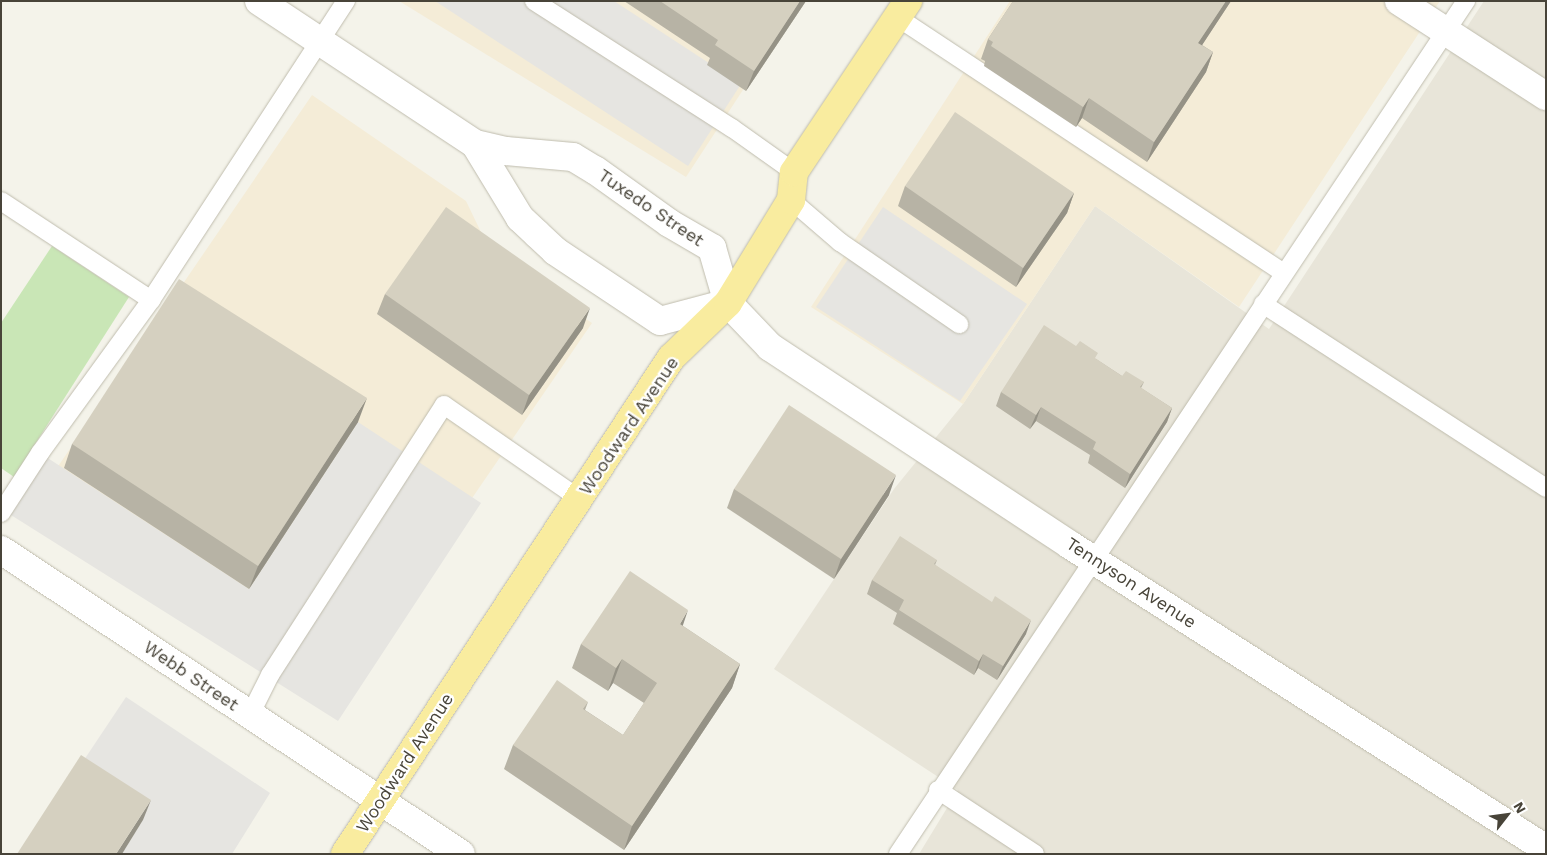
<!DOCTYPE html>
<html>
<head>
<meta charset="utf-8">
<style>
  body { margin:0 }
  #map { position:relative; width:1547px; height:855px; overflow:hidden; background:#f4f3ea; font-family:"Work Sans",sans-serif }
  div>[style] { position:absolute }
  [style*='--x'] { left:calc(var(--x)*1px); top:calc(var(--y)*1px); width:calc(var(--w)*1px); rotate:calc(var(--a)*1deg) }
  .residential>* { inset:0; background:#e8e5d9 }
  .commercial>* { inset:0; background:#f4ecd7 }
  .green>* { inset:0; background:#c9e6b6 }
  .parking>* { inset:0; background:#e6e5e1 }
  .roads { filter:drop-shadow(0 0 1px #bfbcad) drop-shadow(0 0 1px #bfbcad) }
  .lane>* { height:18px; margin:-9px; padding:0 9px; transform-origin:9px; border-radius:9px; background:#fff }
  .street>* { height:28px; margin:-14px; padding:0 14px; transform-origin:14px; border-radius:14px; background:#fff }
  .primary>* { height:28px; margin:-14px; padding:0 14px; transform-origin:14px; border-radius:14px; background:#f9ec9f }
  .wall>* { inset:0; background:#b7b3a5 }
  .shaded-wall>* { inset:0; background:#959286 }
  .building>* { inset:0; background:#d5d0c0 }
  span { translate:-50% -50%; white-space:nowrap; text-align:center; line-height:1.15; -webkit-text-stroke:4.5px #fff; paint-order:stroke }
  .street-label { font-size:18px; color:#484439 }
  .frame { position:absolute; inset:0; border:2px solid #484439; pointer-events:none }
  .north { position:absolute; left:1482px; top:790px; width:50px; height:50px; -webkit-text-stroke:4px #fff; paint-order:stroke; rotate:60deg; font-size:14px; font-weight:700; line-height:20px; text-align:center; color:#484439 }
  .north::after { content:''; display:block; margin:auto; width:18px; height:22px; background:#484439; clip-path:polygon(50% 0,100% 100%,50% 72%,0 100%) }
</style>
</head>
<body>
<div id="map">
  <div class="residential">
    <i style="clip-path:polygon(1484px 1px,1546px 1px,1546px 854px,919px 854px,958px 790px,774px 669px,894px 489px,963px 404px,1095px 206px,1269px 329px)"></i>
  </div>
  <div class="commercial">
    <i style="clip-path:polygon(399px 1px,801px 1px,686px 177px)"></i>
    <i style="clip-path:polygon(1010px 1px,1440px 1px,1239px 307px,1095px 206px,963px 404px,811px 307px)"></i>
    <i style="clip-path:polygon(312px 95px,466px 201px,492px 255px,592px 323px,331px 704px,35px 500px)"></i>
  </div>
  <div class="green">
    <i style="clip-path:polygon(52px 246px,129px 297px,14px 477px,1px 468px,1px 323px)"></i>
  </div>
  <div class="parking">
    <i style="clip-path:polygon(435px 1px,614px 1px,741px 84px,688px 166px)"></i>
    <i style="clip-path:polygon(883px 207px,1027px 304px,960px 401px,816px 307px)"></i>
    <i style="clip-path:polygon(358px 422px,481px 503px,338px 721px,3px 510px,40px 453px,249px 589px)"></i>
    <i style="clip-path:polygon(126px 697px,270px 793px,232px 854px,122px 854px,143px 820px,74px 775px)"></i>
  </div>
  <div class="roads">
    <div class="lane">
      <i style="--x:534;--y:1;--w:235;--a:32.7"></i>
      <i style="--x:732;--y:128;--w:76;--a:35.4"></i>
      <i style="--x:897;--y:17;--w:464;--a:33.5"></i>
      <i style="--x:791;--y:200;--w:65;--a:40.6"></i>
      <i style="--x:840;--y:242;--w:145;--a:34.6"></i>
      <i style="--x:1;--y:201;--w:180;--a:33.4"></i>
      <i style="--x:1263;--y:304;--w:338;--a:33"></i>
      <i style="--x:1;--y:513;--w:72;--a:-57"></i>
      <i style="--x:40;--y:453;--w:189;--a:-54"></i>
      <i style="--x:151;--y:300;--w:357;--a:-56.9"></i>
      <i style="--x:250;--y:715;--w:45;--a:-63.4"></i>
      <i style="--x:270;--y:675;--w:321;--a:-57.2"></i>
      <i style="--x:444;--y:405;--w:165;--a:34.7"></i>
      <i style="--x:938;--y:790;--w:116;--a:33.4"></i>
      <i style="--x:898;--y:854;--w:1025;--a:-56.34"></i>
    </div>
    <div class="street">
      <i style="--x:259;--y:1;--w:259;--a:33.5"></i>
      <i style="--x:475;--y:144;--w:32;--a:13"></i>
      <i style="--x:506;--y:151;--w:67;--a:5.1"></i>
      <i style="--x:573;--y:157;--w:26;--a:31"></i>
      <i style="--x:595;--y:170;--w:91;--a:35.6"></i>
      <i style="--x:669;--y:223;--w:50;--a:30.2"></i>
      <i style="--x:712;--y:248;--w:57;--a:73.8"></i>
      <i style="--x:728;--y:303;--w:61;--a:46.3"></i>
      <i style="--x:770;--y:347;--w:359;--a:33.4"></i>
      <i style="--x:1070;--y:545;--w:565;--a:32.56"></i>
      <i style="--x:1399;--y:1;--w:175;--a:32.9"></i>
      <i style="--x:475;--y:144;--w:87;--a:58.7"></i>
      <i style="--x:520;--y:218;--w:23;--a:43"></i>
      <i style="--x:537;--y:234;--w:25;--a:43"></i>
      <i style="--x:555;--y:251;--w:126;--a:33.7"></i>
      <i style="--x:660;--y:321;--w:70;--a:-14.8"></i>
      <i style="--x:1;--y:550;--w:551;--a:33.46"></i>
    </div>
    <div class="primary">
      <i style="--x:345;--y:854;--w:594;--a:-56.68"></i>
      <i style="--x:671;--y:358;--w:79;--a:-44"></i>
      <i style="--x:728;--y:303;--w:121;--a:-58.5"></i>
      <i style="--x:791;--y:200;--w:28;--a:-84"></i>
      <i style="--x:794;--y:172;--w:206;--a:-56.3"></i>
    </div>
  </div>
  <div class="wall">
    <i style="clip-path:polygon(624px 1px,806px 1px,746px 91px,707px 65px,710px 58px)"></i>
    <i style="clip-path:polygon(1013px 1px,1231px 1px,1202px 45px,1213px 52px,1206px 72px,1147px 162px,1082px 118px,1076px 127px,984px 66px,985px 61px,981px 59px,988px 39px)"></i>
    <i style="clip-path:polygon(905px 186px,1074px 193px,1067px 213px,1016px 287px,898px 206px)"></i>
    <i style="clip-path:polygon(385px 294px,583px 328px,522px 415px,377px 314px)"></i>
    <i style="clip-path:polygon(1096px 359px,1122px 376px,1144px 382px,1141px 388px,1172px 408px,1167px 422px,1125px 488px,1088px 463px,1090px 455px,1036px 421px,1030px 429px,996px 406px,1001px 392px)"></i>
    <i style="clip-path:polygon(358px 422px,249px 589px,64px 468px,72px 444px)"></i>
    <i style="clip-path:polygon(734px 489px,889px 495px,834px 579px,727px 508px)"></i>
    <i style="clip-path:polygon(937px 560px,935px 565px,1026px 634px,997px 680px,978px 668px,974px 675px,893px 624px,897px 613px,867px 594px,872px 580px)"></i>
    <i style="clip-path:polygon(683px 626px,740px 664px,732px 688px,624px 850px,504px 769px,513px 745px,588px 702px,585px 710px,623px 735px,644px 703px,613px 683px,608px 691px,572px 668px,581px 644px)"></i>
  </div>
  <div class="shaded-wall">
    <i style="clip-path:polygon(800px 1px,806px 1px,746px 91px,754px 71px)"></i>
    <i style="clip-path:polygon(1226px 1px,1231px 1px,1191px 62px,1198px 43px)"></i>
    <i style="clip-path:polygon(1213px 52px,1206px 72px,1147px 162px,1154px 142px)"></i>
    <i style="clip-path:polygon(1089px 98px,1082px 118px,1076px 127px,1083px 107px)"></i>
    <i style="clip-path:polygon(1074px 193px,1067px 213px,1016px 287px,1023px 268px)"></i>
    <i style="clip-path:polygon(590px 308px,583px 328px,522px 415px,529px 395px)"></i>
    <i style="clip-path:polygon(367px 398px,358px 422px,249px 589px,258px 566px)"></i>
    <i style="clip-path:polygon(1041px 407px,1036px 421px,1030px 429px,1036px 415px)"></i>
    <i style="clip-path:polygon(1172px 408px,1167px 422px,1125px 488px,1130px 474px)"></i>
    <i style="clip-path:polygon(896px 475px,889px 495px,834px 579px,841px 559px)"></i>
    <i style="clip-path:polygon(688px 610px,680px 634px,680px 624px)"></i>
    <i style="clip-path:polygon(1031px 620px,1026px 634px,997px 680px,1003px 666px)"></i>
    <i style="clip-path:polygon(983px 654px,978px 668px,974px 675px,979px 661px)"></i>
    <i style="clip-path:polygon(622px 659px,613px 683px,608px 691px,616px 668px)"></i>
    <i style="clip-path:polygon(740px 664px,732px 688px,624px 850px,632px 826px)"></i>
    <i style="clip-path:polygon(151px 800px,143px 820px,122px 854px,116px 854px)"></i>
  </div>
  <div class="building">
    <i style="clip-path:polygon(660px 1px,800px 1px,754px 71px,715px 45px,718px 40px)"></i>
    <i style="clip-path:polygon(1013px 1px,1226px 1px,1198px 43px,1213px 52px,1154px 142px,1089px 98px,1083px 107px,991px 46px,993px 42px,988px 39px)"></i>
    <i style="clip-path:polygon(955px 112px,1074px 193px,1023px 268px,905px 186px)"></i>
    <i style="clip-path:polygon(446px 207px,590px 308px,529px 395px,385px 294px)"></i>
    <i style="clip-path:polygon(179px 279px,367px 398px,258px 566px,72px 444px)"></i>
    <i style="clip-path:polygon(1044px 325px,1076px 346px,1080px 341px,1098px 353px,1095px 358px,1122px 376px,1126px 371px,1144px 382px,1140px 387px,1172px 408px,1130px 474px,1093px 449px,1096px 442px,1041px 407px,1036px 415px,1001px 392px)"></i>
    <i style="clip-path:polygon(789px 405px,896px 475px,841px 559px,734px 489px)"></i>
    <i style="clip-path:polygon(900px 536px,937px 560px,934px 564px,992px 602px,995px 596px,1031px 620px,1003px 666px,983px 654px,979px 661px,899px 610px,904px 600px,872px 580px)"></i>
    <i style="clip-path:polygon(630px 571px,688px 610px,680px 624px,740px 664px,632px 826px,513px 745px,557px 680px,588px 702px,583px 709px,623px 735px,657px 683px,622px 659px,616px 668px,581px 644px)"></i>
    <i style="clip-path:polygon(81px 755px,151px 800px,116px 854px,17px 854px)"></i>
  </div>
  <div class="street-label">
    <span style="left:651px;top:208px;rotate:34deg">Tuxedo Street</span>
    <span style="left:629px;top:426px;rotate:-56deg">Woodward Avenue</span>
    <span style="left:1131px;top:583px;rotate:33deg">Tennyson Avenue</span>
    <span style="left:191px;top:676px;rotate:34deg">Webb Street</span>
    <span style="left:405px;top:763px;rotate:-57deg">Woodward Avenue</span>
  </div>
  <div class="frame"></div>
  <div class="north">N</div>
</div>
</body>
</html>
